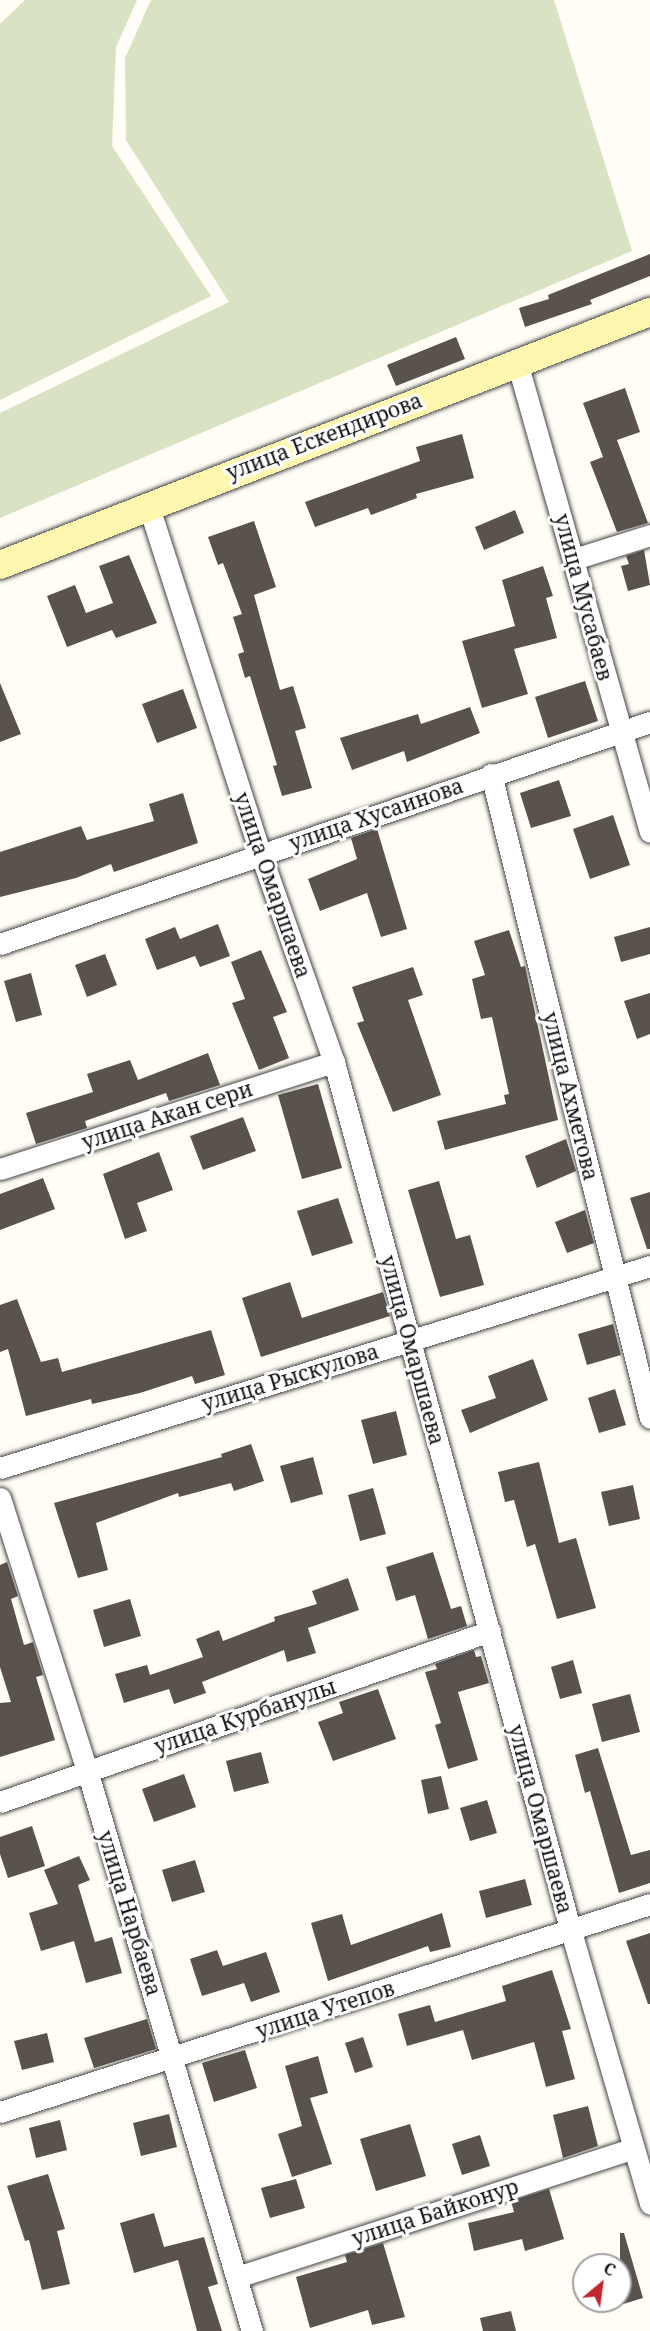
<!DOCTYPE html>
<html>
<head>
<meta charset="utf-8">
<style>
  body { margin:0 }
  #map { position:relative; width:650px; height:2331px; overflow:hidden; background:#fffdf5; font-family:"Noto Serif",serif }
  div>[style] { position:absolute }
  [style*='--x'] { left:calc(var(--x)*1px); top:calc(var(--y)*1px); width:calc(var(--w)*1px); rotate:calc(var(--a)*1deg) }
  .cemetery>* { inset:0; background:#d9e3c4 }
  .building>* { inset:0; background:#5a524d }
  .roads { filter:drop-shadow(0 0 2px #444) drop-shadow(0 0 2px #444) }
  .street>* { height:21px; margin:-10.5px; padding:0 10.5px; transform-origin:10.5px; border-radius:10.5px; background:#fff }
  .secondary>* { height:28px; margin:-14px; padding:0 14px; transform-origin:14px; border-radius:14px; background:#fff6b0 }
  span { translate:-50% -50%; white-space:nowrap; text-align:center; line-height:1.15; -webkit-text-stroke:6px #fff; paint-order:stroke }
  .street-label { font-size:21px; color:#111 }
  .north { position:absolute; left:572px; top:2253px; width:60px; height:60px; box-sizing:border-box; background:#fff; border:2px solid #a0a0a0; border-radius:50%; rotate:29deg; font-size:16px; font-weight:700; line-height:24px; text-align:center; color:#111 }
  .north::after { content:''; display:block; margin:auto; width:21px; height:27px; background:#c4262e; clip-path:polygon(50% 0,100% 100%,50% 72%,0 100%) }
</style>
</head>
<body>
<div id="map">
  <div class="cemetery">
    <i style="clip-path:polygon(25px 0,137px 0,116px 47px,112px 146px,211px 296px,0 400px,0 24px)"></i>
    <i style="clip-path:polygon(151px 0,554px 0,632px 251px,0 518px,0 413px,229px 302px,126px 140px,125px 58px)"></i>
  </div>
  <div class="building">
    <i style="clip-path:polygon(650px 254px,650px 276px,590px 300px,592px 304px,525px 327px,519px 308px,549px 299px,548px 295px)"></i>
    <i style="clip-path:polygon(456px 337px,465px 359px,396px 386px,387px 365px)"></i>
    <i style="clip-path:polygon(625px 388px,640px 432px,617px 440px,648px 523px,617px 532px,590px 462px,603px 457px,583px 403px)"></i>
    <i style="clip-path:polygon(462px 434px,474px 478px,416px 494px,417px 498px,371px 515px,368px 508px,315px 527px,305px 502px,420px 461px,416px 447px)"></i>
    <i style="clip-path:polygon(515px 510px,524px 533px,484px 550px,475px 527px)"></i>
    <i style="clip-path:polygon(254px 521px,276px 587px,254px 595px,280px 690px,293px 686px,306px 728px,295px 731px,312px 788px,282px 796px,273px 766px,277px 765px,250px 676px,245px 678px,238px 654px,244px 652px,233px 617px,242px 614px,223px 563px,218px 565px,208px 537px)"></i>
    <i style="clip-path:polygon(644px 550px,650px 585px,628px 591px,621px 566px,629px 564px,626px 556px)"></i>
    <i style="clip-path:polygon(129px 555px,157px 623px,116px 638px,112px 630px,67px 647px,47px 596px,75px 585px,86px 613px,113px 603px,99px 566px)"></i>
    <i style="clip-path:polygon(543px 566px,553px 596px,546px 598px,557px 638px,514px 649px,528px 694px,482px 708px,462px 641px,515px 626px,502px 580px)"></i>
    <i style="clip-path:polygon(585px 681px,598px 721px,548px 738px,535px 697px)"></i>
    <i style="clip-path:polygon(0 683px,21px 734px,0 742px)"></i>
    <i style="clip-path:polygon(183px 689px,197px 728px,157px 743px,142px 704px)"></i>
    <i style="clip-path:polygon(470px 707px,480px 733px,407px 762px,404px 751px,352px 770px,340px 738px,418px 714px,421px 724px)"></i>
    <i style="clip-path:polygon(559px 780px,571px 816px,531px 828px,520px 793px)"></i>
    <i style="clip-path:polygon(183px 793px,198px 843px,114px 872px,111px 864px,76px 878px,0 897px,0 852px,81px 826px,87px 840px,154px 821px,149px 804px)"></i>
    <i style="clip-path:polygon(613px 815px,630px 865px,590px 879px,573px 829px)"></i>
    <i style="clip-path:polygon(377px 829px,407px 929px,381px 937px,367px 893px,320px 911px,308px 879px,357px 859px,351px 838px)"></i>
    <i style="clip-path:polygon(218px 924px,230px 956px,200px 967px,195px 956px,157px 970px,145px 939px,175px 927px,180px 939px)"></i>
    <i style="clip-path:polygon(650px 927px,650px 954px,621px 962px,614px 937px)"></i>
    <i style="clip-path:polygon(509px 930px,521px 967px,525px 966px,558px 1120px,445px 1150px,437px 1121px,506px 1104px,504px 1095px,509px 1094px,492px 1017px,481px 1019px,472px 979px,485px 975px,474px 941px)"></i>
    <i style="clip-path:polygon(261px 950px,287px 1012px,273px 1017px,289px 1058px,259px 1070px,232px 1003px,245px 999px,231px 962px)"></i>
    <i style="clip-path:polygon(105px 954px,117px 985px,87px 997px,75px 965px)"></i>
    <i style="clip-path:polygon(413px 967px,423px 995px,408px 1000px,441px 1095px,393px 1112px,357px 1023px,364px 1021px,352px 987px)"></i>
    <i style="clip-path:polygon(31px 973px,42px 1015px,16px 1022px,4px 981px)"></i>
    <i style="clip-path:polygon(650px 993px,650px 1034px,637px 1039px,624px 1001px)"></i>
    <i style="clip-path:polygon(208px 1053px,220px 1085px,169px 1101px,166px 1093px,85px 1121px,87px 1128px,36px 1144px,26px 1113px,93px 1092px,87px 1074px,130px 1060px,138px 1080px)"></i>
    <i style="clip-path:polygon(318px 1084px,342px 1168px,302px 1179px,278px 1095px)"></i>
    <i style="clip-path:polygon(243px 1117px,256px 1151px,203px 1170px,190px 1136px)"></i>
    <i style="clip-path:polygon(566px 1139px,576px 1171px,537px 1188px,525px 1156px)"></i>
    <i style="clip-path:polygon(159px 1152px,173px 1190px,137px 1203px,147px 1231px,125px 1239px,103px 1174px)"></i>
    <i style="clip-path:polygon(43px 1178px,55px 1209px,0 1230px,0 1194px)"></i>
    <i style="clip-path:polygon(439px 1181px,456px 1239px,470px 1235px,484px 1285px,440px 1297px,408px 1190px)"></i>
    <i style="clip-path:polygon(650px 1192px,650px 1249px,647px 1249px,630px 1198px)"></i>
    <i style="clip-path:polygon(338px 1198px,353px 1243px,312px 1256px,297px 1211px)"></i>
    <i style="clip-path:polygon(585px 1210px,594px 1243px,567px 1253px,555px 1222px)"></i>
    <i style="clip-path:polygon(290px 1282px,302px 1318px,383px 1292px,390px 1316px,261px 1357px,242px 1298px)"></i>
    <i style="clip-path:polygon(17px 1299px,41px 1362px,58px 1358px,62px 1372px,211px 1330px,225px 1375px,195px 1384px,192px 1376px,140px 1393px,92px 1404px,91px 1399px,26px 1416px,8px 1349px,0 1352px,0 1305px)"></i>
    <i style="clip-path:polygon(613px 1324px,621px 1355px,587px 1365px,578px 1334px)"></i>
    <i style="clip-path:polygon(533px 1359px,548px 1400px,470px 1433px,461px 1410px,496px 1398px,488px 1376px)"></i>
    <i style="clip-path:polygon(615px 1389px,626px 1425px,599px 1433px,588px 1398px)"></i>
    <i style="clip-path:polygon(396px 1411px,407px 1455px,373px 1464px,361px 1420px)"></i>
    <i style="clip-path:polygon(251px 1444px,264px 1481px,234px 1491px,231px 1483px,179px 1497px,178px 1493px,96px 1523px,108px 1570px,78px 1578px,54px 1503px,222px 1457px,221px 1454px)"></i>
    <i style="clip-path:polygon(313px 1457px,323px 1494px,291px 1503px,280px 1466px)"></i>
    <i style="clip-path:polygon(539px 1462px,559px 1543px,576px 1538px,596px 1608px,557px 1619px,535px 1544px,527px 1547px,514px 1500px,505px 1502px,498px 1472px)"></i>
    <i style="clip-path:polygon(633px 1485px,640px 1519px,609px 1526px,601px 1492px)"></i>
    <i style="clip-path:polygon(373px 1488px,386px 1534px,360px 1541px,348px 1495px)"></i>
    <i style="clip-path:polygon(433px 1552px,451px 1609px,461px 1606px,467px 1626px,428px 1639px,415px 1595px,396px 1601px,386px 1567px)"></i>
    <i style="clip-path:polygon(7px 1562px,18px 1596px,11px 1599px,24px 1645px,33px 1642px,43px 1675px,36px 1677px,55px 1740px,0 1757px,0 1703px,11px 1702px,0 1667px,0 1565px)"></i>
    <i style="clip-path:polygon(348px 1578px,359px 1610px,308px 1628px,316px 1653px,287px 1662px,284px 1650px,202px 1682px,206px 1693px,174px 1704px,169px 1689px,124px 1703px,115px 1674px,147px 1665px,150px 1675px,203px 1657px,196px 1639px,219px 1630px,223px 1641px,275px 1621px,274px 1617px,317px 1604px,312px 1591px)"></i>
    <i style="clip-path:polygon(130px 1599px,141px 1636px,104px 1647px,93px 1610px)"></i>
    <i style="clip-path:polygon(474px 1650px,476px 1657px,481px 1656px,489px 1683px,458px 1692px,478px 1760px,448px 1769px,435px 1725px,441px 1723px,425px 1672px,437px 1669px,435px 1664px)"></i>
    <i style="clip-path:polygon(573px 1660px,582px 1693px,560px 1699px,551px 1667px)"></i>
    <i style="clip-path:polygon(378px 1689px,396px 1739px,333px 1761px,318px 1722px,343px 1713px,339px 1702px)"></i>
    <i style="clip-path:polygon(630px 1694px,640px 1732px,602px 1742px,592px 1704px)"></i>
    <i style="clip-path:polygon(598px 1748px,631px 1855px,650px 1850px,650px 1883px,619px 1893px,590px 1791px,585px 1793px,575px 1755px)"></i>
    <i style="clip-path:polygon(261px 1752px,269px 1783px,234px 1792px,226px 1761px)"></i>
    <i style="clip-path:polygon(184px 1774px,196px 1807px,154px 1822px,142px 1789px)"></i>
    <i style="clip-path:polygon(441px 1776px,449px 1809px,428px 1814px,421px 1780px)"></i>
    <i style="clip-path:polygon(487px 1800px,497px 1833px,470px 1841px,460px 1808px)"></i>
    <i style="clip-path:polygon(32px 1826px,45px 1866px,8px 1878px,0 1854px,0 1837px)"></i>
    <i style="clip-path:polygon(79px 1856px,90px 1880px,78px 1885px,95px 1942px,112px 1937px,122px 1973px,86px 1983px,74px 1941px,41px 1951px,29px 1913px,58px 1904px,44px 1870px)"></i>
    <i style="clip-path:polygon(195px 1860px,205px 1892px,172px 1902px,162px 1870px)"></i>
    <i style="clip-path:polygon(525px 1879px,532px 1905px,486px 1918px,479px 1891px)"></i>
    <i style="clip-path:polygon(442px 1913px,451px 1947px,430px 1952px,428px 1946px,328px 1981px,311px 1923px,342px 1914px,351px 1945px)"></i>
    <i style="clip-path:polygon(650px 1933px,650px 2004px,648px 2004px,626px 1941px)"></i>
    <i style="clip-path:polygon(217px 1950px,223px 1966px,266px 1952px,280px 1992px,251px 2002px,244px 1983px,202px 1996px,190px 1959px)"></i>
    <i style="clip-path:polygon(552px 1970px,571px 2029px,562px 2031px,575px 2079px,546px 2087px,534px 2042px,472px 2060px,463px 2030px,407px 2046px,398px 2014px,430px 2005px,435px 2022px,506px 2001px,502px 1986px)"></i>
    <i style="clip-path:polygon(147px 2019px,156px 2049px,94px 2068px,84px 2038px)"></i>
    <i style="clip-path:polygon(47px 2033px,54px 2062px,22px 2070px,14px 2041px)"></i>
    <i style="clip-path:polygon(363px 2037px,373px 2067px,355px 2073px,345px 2043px)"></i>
    <i style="clip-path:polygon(245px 2050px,257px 2088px,214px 2102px,202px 2063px)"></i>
    <i style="clip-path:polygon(318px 2056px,328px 2093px,310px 2098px,332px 2164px,292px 2177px,278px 2134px,302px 2126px,285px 2066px)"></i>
    <i style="clip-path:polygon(588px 2106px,598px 2146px,563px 2158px,553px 2115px)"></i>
    <i style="clip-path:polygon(169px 2114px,177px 2147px,141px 2156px,133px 2123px)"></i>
    <i style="clip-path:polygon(60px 2120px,67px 2150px,36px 2158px,29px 2128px)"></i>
    <i style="clip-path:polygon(410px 2124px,426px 2176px,376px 2191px,360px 2139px)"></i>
    <i style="clip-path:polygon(480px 2135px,490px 2166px,462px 2175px,452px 2144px)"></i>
    <i style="clip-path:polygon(48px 2174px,65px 2229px,57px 2231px,70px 2284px,42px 2290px,29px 2240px,25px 2241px,7px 2186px)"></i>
    <i style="clip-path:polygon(296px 2179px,305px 2208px,270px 2218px,261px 2188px)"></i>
    <i style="clip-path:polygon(549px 2189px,564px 2239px,525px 2251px,522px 2239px,474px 2251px,468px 2223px,514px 2212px,511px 2201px)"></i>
    <i style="clip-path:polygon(154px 2213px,164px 2247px,204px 2237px,218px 2284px,208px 2287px,222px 2331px,197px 2331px,178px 2260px,134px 2273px,120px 2223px)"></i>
    <i style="clip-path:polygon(620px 2233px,624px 2233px,643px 2298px,620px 2305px)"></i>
    <i style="clip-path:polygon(383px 2243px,405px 2317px,372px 2325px,368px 2310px,310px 2328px,296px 2277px,347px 2262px,345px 2255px)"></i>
    <i style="clip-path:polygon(511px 2311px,516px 2331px,483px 2331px,480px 2318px)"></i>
  </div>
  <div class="roads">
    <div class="street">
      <i style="--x:517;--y:362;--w:488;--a:74.2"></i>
      <i style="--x:148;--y:504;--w:369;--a:72.2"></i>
      <i style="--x:261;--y:855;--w:219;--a:70.6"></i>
      <i style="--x:334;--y:1062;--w:898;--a:74.76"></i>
      <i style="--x:570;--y:1928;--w:287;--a:73.8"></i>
      <i style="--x:574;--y:559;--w:80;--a:-17.5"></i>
      <i style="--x:491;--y:774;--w:663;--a:76.13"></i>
      <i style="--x:0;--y:944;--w:687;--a:-18.86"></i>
      <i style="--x:0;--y:1169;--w:351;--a:-17.8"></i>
      <i style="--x:0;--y:1468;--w:681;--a:-17.26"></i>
      <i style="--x:0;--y:1498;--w:286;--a:72.3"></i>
      <i style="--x:87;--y:1770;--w:585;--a:73.61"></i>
      <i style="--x:0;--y:1802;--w:519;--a:-19.24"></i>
      <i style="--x:0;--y:2112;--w:682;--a:-17.74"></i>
      <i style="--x:237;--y:2277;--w:417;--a:-18"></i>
    </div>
    <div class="secondary">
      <i style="--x:0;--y:565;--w:698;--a:-21.27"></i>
    </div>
  </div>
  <div class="street-label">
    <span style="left:324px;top:436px;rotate:-21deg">улица Ескендирова</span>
    <span style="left:584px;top:597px;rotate:75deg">улица Мусабаев</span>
    <span style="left:376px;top:814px;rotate:-19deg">улица Хусаинова</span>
    <span style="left:273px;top:885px;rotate:71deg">улица Омаршаева</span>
    <span style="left:571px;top:1096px;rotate:76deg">улица Ахметова</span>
    <span style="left:167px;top:1115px;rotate:-18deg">улица Акан сери</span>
    <span style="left:413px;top:1350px;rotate:75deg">улица Омаршаева</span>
    <span style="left:290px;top:1377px;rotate:-17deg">улица Рыскулова</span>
    <span style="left:245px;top:1716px;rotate:-19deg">улица Курбанулы</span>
    <span style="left:541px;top:1819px;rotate:75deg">улица Омаршаева</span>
    <span style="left:130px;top:1913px;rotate:73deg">улица Нарбаева</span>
    <span style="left:325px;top:2009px;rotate:-18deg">улица Утепов</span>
    <span style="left:435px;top:2212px;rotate:-18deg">улица Байконур</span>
  </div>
  <div class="north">С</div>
</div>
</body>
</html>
